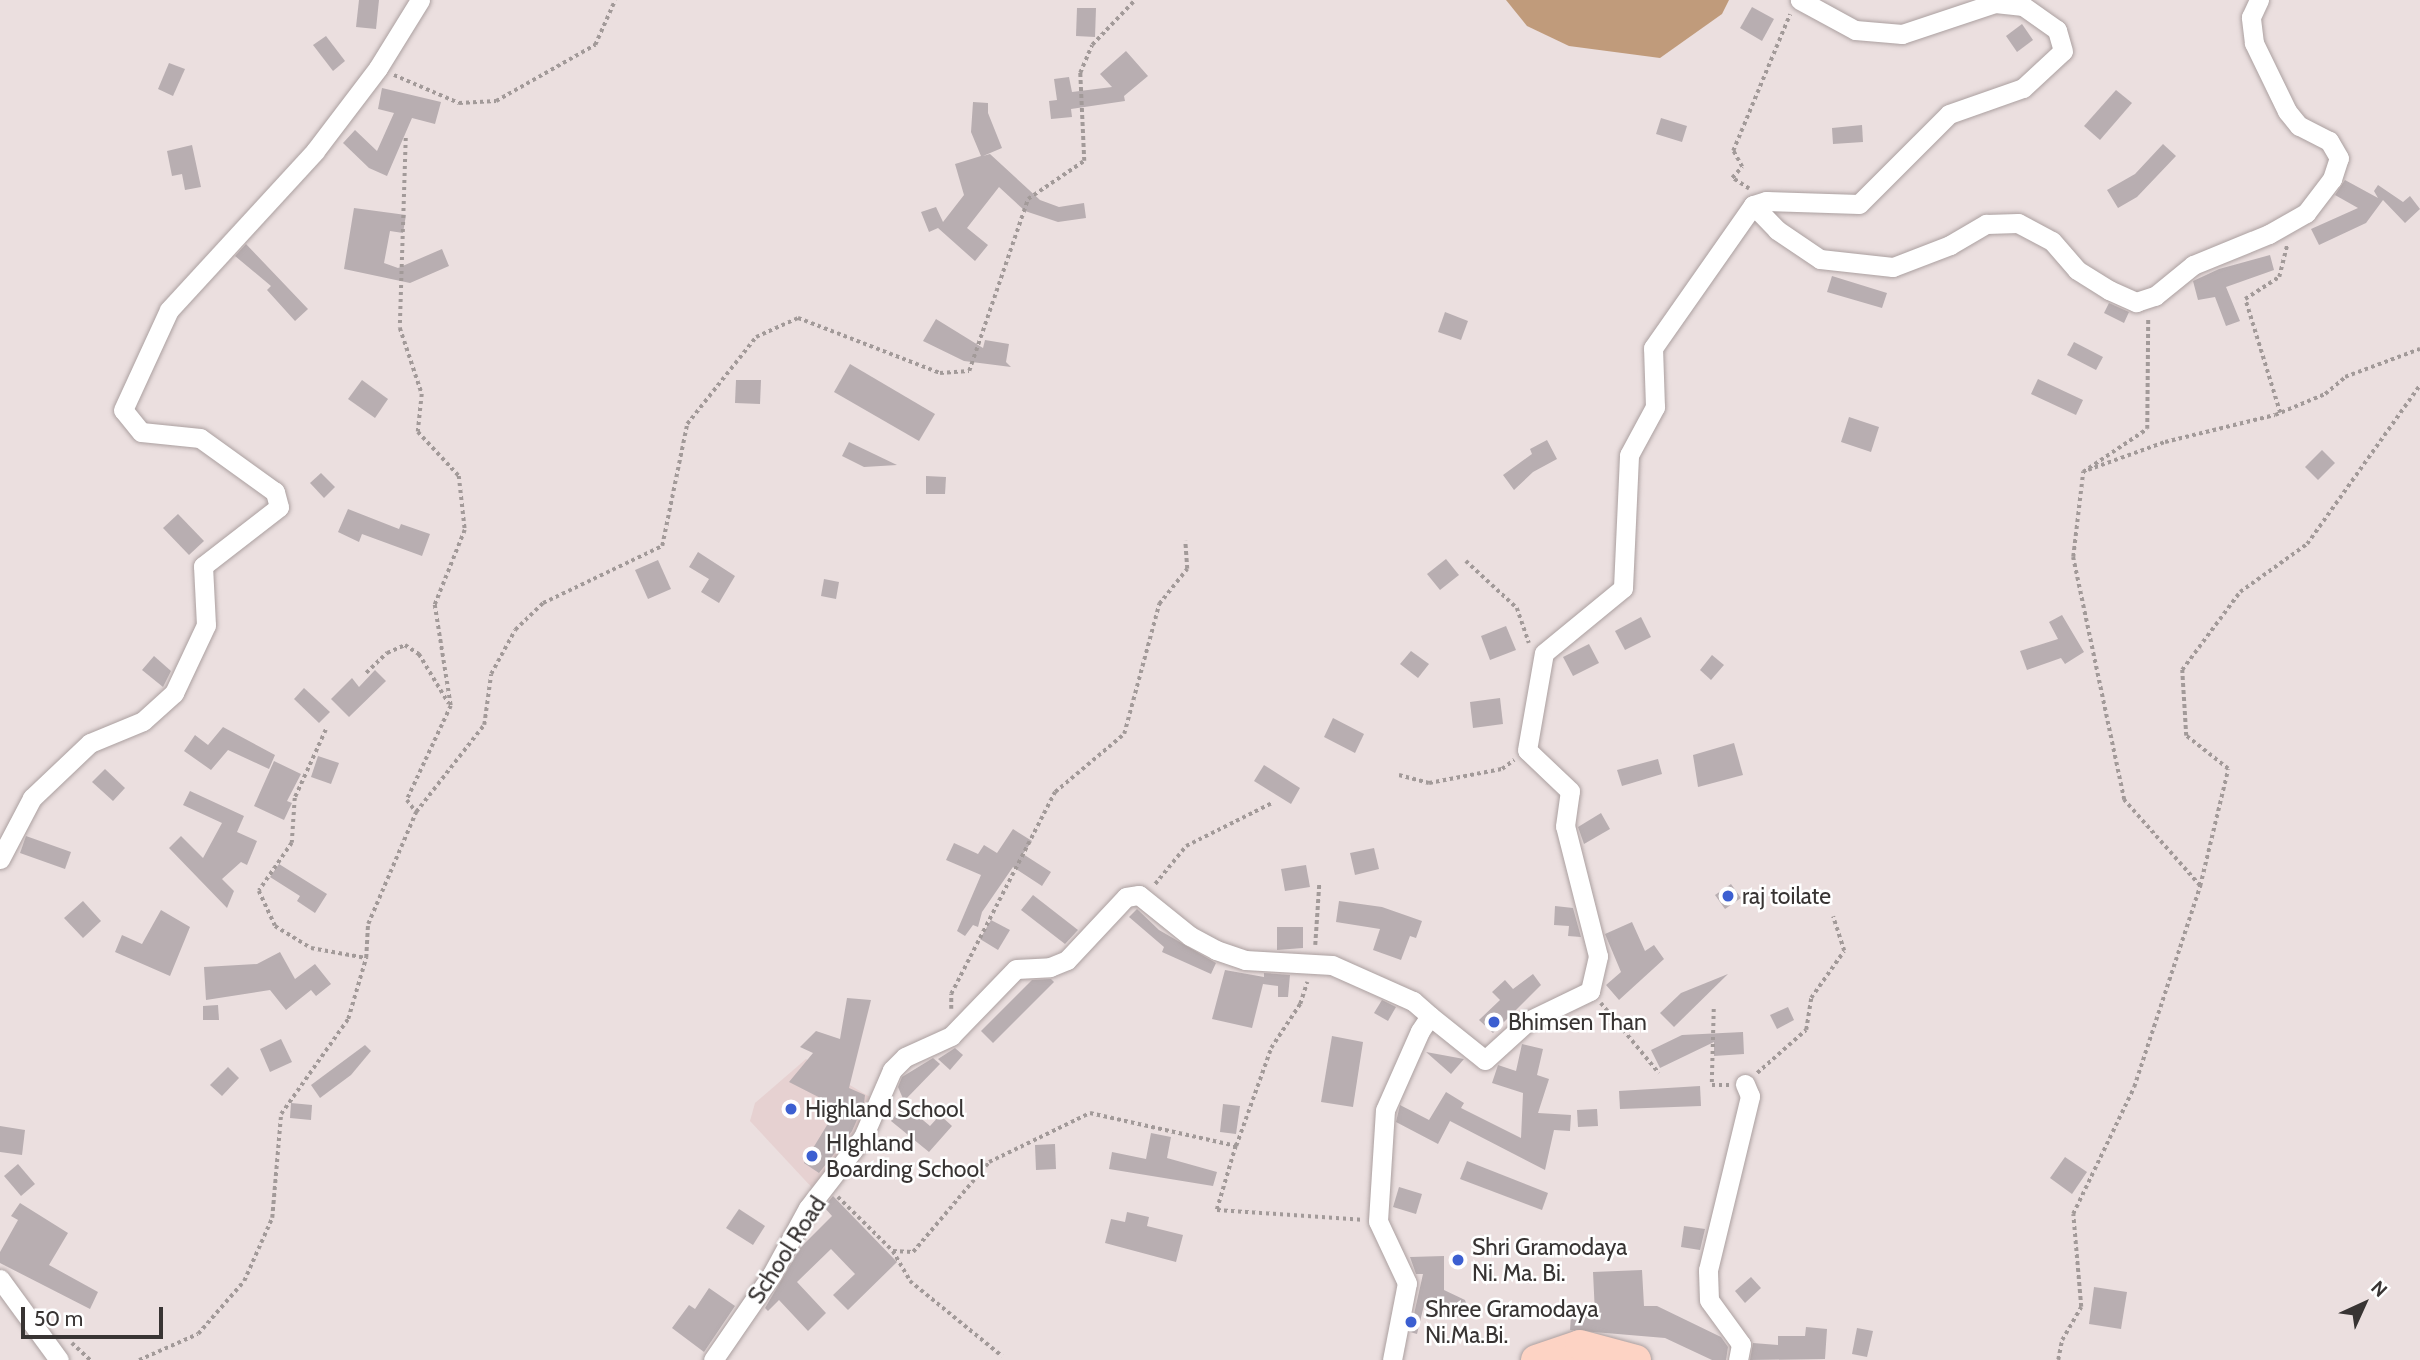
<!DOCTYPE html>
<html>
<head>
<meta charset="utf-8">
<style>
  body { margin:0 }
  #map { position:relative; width:2420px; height:1360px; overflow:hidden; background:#ebdfdf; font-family:Cabin,sans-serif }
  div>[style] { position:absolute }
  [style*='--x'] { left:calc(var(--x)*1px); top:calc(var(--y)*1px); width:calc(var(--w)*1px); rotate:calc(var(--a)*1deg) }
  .built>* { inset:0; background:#e6d1d1 }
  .forest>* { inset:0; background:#c09b7b }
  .building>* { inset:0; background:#b8aeb1 }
  .path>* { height:3.5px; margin-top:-1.75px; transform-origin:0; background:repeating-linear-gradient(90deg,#a29a99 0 3.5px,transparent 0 7px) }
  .roads { filter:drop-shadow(0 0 2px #aba0a0) drop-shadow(0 0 2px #aba0a0) }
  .minor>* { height:19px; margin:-9.5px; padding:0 9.5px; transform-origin:9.5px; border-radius:9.5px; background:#fff }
  .primary>* { height:30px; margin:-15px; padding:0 15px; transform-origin:15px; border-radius:15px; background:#fdd3c4 }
  .dots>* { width:19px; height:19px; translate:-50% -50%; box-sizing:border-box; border:4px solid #fff; border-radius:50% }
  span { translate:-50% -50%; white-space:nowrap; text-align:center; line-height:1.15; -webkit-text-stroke:5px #fff; paint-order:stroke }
  .poi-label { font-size:23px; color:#383433 }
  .left { translate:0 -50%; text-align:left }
  .street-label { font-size:23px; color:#383433 }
  .north { position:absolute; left:2329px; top:1269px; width:70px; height:70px; -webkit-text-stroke:5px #fff; paint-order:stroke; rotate:45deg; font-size:19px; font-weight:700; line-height:28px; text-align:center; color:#383433 }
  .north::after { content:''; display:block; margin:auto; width:24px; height:32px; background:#383433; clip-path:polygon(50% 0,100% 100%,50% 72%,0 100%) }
  .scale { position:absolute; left:21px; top:1307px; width:142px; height:32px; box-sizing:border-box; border:4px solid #383433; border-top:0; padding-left:9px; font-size:21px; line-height:24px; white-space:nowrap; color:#383433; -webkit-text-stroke:5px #fff; paint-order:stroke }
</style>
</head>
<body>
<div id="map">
  <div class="built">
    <i style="clip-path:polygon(806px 1059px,875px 1100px,816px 1192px,750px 1121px,755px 1103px)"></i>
  </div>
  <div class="forest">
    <i style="clip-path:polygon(1506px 0,1729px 0,1722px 14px,1660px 58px,1569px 46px,1527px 26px)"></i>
  </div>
  <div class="building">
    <i style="clip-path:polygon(359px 0,379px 0,376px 29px,356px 27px)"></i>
    <i style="clip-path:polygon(1752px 7px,1774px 19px,1762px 41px,1740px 28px)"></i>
    <i style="clip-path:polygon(1077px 8px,1096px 8px,1095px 37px,1076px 36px)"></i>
    <i style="clip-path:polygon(2022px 24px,2033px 40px,2017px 52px,2006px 36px)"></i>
    <i style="clip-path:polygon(326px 36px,345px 61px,333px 71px,313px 45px)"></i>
    <i style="clip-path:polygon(1126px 51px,1148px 76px,1124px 96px,1125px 101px,1071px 109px,1072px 117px,1051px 119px,1049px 101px,1057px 100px,1054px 79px,1069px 77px,1072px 92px,1112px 87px,1100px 74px)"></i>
    <i style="clip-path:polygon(169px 63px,185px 69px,173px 96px,158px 89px)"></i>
    <i style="clip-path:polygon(382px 88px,441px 102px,435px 124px,412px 118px,387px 176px,369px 168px,343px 143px,355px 130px,377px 151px,394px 113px,378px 109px)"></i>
    <i style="clip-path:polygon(2116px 90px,2132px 103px,2100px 140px,2084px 126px)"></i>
    <i style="clip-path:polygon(973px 102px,988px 103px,988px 113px,1002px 148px,983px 156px,990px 154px,1040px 200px,1059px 207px,1084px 203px,1086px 218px,1058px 222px,1025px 211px,999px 187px,967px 228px,988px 245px,975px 261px,938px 228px,929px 232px,921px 212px,936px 207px,943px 222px,964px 195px,955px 164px,981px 156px,971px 132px)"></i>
    <i style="clip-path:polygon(1661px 118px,1687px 126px,1682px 142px,1656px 134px)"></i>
    <i style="clip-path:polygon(1862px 125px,1863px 142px,1833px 144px,1832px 128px)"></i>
    <i style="clip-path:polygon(2163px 144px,2176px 156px,2137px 197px,2118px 208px,2107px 190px,2135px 174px)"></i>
    <i style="clip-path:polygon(192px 145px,201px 187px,185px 190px,182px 174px,172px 176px,167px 151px)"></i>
    <i style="clip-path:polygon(2345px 180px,2378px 198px,2374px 191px,2378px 185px,2403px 202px,2410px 196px,2420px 209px,2405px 223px,2383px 200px,2366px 223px,2319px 245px,2311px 229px,2358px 208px,2335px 195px)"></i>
    <i style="clip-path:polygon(354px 208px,406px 215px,403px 233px,390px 231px,384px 263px,398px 268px,442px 249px,449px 266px,410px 283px,344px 269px)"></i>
    <i style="clip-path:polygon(246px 244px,308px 309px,295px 321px,267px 290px,271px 286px,235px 256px)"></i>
    <i style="clip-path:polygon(2270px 255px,2274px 270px,2226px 287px,2240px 321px,2226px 326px,2215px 297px,2198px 300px,2193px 281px,2219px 269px)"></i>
    <i style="clip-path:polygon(1832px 276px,1887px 293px,1882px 308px,1827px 292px)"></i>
    <i style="clip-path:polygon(2109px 303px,2129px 312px,2124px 323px,2104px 313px)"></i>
    <i style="clip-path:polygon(1445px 312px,1468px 321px,1461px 340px,1438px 332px)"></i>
    <i style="clip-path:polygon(936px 319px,983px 348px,985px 340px,1009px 344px,1006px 362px,1011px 367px,964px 361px,923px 341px)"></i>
    <i style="clip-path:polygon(2074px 342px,2103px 357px,2096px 370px,2067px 355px)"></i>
    <i style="clip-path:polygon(850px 364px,935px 414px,919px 441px,834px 392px)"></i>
    <i style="clip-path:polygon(2038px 379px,2083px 400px,2076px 415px,2031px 394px)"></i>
    <i style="clip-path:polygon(362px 380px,388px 399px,375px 418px,348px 399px)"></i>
    <i style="clip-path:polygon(736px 380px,761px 380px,760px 404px,735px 403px)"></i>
    <i style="clip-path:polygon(1849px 417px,1879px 427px,1871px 452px,1841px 442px)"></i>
    <i style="clip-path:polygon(1547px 440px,1557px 459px,1533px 472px,1514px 490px,1503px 475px,1532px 454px,1530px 449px)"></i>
    <i style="clip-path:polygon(849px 442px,897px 465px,864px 467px,842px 456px)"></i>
    <i style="clip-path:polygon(2322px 450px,2335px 463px,2318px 480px,2305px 467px)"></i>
    <i style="clip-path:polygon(321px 473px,335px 487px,324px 498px,310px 483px)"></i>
    <i style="clip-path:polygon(926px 476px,946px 477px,945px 494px,926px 494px)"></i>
    <i style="clip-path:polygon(348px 509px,399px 529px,401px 524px,430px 534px,422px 556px,362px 534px,359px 542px,338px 532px)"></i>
    <i style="clip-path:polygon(178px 514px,204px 541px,189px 555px,163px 528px)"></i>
    <i style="clip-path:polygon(698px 552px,735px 576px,719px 603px,701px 592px,709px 579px,689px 567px)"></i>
    <i style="clip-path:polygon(1446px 559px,1459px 575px,1440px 590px,1427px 574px)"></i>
    <i style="clip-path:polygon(658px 560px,671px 589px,648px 599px,635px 570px)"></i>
    <i style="clip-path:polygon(824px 579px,839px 582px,836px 599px,821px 596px)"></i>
    <i style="clip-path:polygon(2062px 615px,2084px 652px,2065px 664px,2061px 658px,2027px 670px,2020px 651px,2058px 639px,2049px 622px)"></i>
    <i style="clip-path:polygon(1641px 617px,1651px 637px,1625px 650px,1615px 631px)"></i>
    <i style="clip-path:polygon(1506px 626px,1516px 650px,1490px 660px,1481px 636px)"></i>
    <i style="clip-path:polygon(1589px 644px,1599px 663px,1573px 676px,1563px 657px)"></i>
    <i style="clip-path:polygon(1411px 651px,1429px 664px,1418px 678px,1400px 664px)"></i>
    <i style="clip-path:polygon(1712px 655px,1724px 665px,1711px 680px,1700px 670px)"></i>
    <i style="clip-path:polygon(154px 656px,171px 671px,163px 687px,142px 670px)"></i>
    <i style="clip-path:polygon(375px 670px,386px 681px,349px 717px,331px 699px,352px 678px,359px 687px)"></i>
    <i style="clip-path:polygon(304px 688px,330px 712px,319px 723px,294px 699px)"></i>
    <i style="clip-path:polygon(1500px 698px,1503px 724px,1473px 728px,1470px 702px)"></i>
    <i style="clip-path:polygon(1333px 718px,1364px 734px,1355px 753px,1324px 737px)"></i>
    <i style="clip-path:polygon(223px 727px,275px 755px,269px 769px,228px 750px,211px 770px,184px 751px,195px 735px,208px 745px)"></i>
    <i style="clip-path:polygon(1734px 743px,1743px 775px,1698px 787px,1693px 755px)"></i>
    <i style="clip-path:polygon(318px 756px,339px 763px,331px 784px,311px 777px)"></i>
    <i style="clip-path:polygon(1658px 759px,1662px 774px,1622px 786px,1617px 770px)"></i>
    <i style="clip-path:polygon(274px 761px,301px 774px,287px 801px,292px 803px,284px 820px,254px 806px)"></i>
    <i style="clip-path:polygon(1264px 765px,1300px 788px,1291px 804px,1254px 781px)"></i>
    <i style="clip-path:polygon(105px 769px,125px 788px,113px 801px,92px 782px)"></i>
    <i style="clip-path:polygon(190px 791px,244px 816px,237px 832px,257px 841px,247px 865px,241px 862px,222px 879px,234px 891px,227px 908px,169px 848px,181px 836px,203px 858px,222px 823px,183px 805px)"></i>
    <i style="clip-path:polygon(1601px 813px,1610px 829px,1584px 844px,1578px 827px)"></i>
    <i style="clip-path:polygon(1013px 829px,1032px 841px,1023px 854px,1051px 872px,1042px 886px,1013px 867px,982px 912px,978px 927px,973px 925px,965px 936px,957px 931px,981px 875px,946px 860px,954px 843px,978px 854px,984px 845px,997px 853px)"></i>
    <i style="clip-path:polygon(26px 836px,71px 852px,65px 869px,20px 853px)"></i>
    <i style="clip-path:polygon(1374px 848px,1379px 869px,1355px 875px,1350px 853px)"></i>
    <i style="clip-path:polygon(279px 864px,327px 894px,315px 913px,297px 901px,300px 896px,270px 877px)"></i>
    <i style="clip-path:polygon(1306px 865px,1310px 887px,1285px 891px,1281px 869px)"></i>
    <i style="clip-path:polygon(1731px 884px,1741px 898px,1725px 909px,1715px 895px)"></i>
    <i style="clip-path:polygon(1033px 895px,1078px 930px,1065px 944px,1021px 910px)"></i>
    <i style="clip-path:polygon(83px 901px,101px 921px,83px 938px,64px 918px)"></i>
    <i style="clip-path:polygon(1339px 901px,1382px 907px,1422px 921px,1416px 938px,1410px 936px,1401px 960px,1373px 950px,1380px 929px,1336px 922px)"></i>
    <i style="clip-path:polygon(1555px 906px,1573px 908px,1581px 937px,1568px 936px,1569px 926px,1554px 925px)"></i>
    <i style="clip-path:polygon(1137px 909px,1159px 930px,1216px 963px,1211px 974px,1162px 952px,1164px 947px,1129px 917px)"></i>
    <i style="clip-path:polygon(161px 910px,190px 927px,170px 976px,115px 952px,122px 935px,142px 944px)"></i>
    <i style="clip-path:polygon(991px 920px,1010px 930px,998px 950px,980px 939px)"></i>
    <i style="clip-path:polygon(1632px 922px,1645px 951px,1654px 945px,1664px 959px,1619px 1000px,1606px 985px,1621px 972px,1605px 934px)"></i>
    <i style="clip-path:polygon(1277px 927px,1303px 927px,1303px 948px,1277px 950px)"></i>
    <i style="clip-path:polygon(280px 952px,295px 979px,315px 964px,331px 984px,316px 996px,311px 990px,286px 1010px,270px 990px,206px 1000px,204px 967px,257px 964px)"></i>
    <i style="clip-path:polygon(1225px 970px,1264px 977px,1264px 973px,1290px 975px,1288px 997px,1278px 997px,1278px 986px,1263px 984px,1252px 1028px,1212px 1019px)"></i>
    <i style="clip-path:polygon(1533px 974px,1541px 985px,1493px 1033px,1479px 1020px,1500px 1000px,1492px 992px,1505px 980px,1513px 989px)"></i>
    <i style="clip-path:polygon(1728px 974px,1674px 1027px,1660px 1013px,1681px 993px)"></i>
    <i style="clip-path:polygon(1051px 979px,1054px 982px,993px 1043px,981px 1031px,1032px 980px)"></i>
    <i style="clip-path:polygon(847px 998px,871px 1000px,849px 1088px,865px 1095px,864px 1104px,852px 1131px,819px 1173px,804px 1163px,838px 1107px,789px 1082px,813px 1053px,800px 1047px,816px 1031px,840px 1039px)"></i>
    <i style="clip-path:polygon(1382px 1000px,1396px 1007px,1388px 1021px,1374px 1013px)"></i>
    <i style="clip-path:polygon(218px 1005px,219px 1020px,203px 1020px,203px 1006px)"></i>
    <i style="clip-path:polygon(1788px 1007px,1794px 1020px,1777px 1029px,1770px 1015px)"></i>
    <i style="clip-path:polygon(1743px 1032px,1744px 1054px,1714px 1056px,1714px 1042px,1660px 1068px,1651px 1050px,1682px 1035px)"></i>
    <i style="clip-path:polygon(1332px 1036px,1363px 1042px,1353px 1107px,1321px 1102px)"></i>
    <i style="clip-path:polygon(281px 1039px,292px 1062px,270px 1072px,260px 1049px)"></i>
    <i style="clip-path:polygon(1522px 1044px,1543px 1049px,1537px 1075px,1549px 1079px,1538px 1113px,1571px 1115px,1570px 1131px,1554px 1130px,1545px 1170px,1450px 1121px,1438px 1144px,1396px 1122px,1400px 1105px,1429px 1120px,1446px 1092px,1464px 1103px,1461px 1108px,1521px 1138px,1523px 1093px,1492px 1083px,1498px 1065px,1516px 1071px)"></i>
    <i style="clip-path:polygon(365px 1045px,371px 1051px,351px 1075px,320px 1098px,311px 1085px)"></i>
    <i style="clip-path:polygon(955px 1048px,963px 1055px,950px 1070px,938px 1059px)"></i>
    <i style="clip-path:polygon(1426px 1052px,1464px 1059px,1451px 1074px)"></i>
    <i style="clip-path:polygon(933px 1058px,940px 1064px,904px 1101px,898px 1087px,902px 1077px)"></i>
    <i style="clip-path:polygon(228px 1067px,239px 1078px,222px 1096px,210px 1085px)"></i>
    <i style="clip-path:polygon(1700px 1086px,1701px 1106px,1620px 1109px,1619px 1091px)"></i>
    <i style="clip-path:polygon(291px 1103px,312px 1105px,311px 1120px,290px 1118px)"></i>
    <i style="clip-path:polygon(904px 1104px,930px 1126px,940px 1115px,952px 1126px,929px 1152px,891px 1121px)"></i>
    <i style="clip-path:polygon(1223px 1104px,1240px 1106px,1236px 1134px,1220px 1132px)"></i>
    <i style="clip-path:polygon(1597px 1109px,1598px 1126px,1578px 1127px,1577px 1110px)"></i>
    <i style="clip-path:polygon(0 1126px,25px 1130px,22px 1155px,0 1152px)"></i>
    <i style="clip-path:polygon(1151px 1133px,1171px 1137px,1167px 1158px,1217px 1172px,1213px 1186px,1109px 1169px,1112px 1152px,1146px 1159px)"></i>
    <i style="clip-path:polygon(1055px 1144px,1056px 1169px,1036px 1170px,1035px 1145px)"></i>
    <i style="clip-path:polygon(2065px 1157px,2087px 1172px,2072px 1194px,2050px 1178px)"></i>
    <i style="clip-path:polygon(1467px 1161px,1548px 1193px,1542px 1210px,1460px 1179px)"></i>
    <i style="clip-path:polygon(18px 1164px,35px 1184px,21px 1196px,4px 1176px)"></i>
    <i style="clip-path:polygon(1399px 1187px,1422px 1194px,1416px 1214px,1393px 1207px)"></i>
    <i style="clip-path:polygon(833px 1196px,897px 1262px,848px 1310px,833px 1295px,855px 1274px,831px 1249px,797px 1282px,826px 1313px,808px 1331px,779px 1300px,768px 1311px,765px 1308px,801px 1247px,832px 1216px,824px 1207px)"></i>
    <i style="clip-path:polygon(20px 1203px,68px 1233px,49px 1265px,98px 1292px,90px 1309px,0 1263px,0 1252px,18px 1220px,11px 1216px)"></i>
    <i style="clip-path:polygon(739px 1209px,765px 1226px,753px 1245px,726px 1228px)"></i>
    <i style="clip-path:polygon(1127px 1212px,1149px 1217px,1147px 1226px,1183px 1235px,1176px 1262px,1105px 1243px,1111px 1219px,1125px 1222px)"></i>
    <i style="clip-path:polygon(1684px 1226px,1705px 1229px,1700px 1250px,1681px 1247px)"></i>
    <i style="clip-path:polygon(1444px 1256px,1444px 1290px,1465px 1300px,1470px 1314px,1459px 1314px,1456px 1320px,1424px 1305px,1417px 1334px,1410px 1332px,1423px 1274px,1416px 1274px,1410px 1257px)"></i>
    <i style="clip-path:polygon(1642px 1270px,1644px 1306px,1657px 1306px,1721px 1337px,1728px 1347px,1726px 1360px,1712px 1360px,1665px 1338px,1570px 1330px,1571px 1315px,1595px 1314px,1593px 1272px)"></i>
    <i style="clip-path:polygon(1751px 1277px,1761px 1288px,1745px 1303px,1735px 1291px)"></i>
    <i style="clip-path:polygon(2094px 1287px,2127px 1292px,2121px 1329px,2089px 1324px)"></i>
    <i style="clip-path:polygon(709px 1288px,735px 1306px,704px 1352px,672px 1328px,689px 1305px,695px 1309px)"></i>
    <i style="clip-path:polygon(1806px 1327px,1827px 1329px,1825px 1359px,1750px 1360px,1753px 1343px,1778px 1345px,1778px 1336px,1805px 1336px)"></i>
    <i style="clip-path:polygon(1857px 1328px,1873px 1331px,1867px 1357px,1852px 1354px)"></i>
  </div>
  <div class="path">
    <i style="--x:394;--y:75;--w:71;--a:23.3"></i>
    <i style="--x:459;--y:103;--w:37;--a:-3"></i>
    <i style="--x:496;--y:101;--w:114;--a:-29.5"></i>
    <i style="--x:595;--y:45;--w:49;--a:-66"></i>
    <i style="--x:406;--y:138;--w:190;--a:91.8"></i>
    <i style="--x:400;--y:328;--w:70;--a:71.6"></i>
    <i style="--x:422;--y:394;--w:38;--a:96"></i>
    <i style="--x:418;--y:432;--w:60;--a:47"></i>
    <i style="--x:459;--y:476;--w:54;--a:83.7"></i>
    <i style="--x:465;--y:530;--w:81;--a:111.8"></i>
    <i style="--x:435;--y:605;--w:102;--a:81"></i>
    <i style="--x:451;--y:706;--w:104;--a:115.1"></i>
    <i style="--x:407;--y:800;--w:15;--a:53"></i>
    <i style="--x:1749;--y:189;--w:20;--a:-147"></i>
    <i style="--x:1732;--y:178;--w:15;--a:-48"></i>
    <i style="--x:1742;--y:167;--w:18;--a:-119"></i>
    <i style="--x:1733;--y:151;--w:148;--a:-67.4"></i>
    <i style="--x:2280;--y:413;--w:119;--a:-107.1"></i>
    <i style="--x:2245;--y:299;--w:40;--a:-32.9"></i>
    <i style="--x:2279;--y:277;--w:32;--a:-76"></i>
    <i style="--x:2088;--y:470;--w:82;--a:-20"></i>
    <i style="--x:2165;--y:442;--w:113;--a:-13.8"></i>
    <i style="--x:2275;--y:415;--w:54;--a:-22.8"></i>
    <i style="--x:2325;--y:394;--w:26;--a:-40"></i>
    <i style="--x:2345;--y:377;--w:80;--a:-20.5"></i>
    <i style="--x:1466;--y:561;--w:69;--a:42.7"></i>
    <i style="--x:1517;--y:608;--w:37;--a:71"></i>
    <i style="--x:366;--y:673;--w:29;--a:-44"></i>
    <i style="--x:387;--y:653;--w:20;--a:-24"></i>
    <i style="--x:405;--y:645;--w:17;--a:33"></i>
    <i style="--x:419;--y:654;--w:58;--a:59"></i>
    <i style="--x:326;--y:730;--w:75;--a:114.5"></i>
    <i style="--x:295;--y:798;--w:45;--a:93.8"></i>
    <i style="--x:292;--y:843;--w:58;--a:124.5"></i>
    <i style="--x:259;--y:891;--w:38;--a:65"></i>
    <i style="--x:275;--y:926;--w:42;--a:31.4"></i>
    <i style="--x:311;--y:948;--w:56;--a:10.3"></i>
    <i style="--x:1399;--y:775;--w:31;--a:15"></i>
    <i style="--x:1429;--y:783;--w:74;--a:-10.9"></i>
    <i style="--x:1502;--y:769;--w:15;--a:-37"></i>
    <i style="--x:1155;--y:884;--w:49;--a:-50.8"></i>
    <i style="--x:1186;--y:846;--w:96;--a:-26.6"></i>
    <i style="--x:2200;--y:886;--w:120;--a:-76.5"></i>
    <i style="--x:2228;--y:769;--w:53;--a:-141.8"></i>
    <i style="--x:2186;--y:736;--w:66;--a:-93.5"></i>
    <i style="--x:2182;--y:670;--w:97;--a:-53.4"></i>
    <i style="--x:2240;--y:592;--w:82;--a:-35.6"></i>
    <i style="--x:2307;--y:544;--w:195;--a:-54.6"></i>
    <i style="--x:1315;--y:945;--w:61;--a:-86.2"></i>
    <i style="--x:1601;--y:1003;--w:91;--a:50.4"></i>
    <i style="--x:951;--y:1009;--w:15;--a:-90"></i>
    <i style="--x:951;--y:994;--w:227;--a:-62.8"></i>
    <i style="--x:1055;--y:792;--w:90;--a:-40"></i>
    <i style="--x:1124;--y:734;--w:135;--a:-74.9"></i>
    <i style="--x:1159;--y:604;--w:45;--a:-51.3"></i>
    <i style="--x:1187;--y:569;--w:28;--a:-94"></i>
    <i style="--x:1714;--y:1009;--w:76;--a:91.5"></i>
    <i style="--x:1712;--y:1085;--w:17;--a:0"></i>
    <i style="--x:1757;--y:1073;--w:65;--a:-41.3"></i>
    <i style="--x:1806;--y:1030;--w:32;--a:-81"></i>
    <i style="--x:1811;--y:998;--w:57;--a:-54.9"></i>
    <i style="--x:1844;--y:951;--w:36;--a:-108"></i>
    <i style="--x:1236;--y:1146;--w:104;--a:-70.3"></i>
    <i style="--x:1271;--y:1048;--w:53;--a:-56.6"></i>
    <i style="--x:1300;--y:1004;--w:23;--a:-72"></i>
    <i style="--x:838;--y:1197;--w:77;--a:44.5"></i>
    <i style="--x:893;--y:1251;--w:20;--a:3"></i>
    <i style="--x:913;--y:1252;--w:118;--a:-49.8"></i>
    <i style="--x:989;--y:1162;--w:112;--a:-25.9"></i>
    <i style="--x:1090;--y:1113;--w:150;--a:12.7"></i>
    <i style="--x:1236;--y:1146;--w:67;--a:106.5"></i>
    <i style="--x:1217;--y:1210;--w:145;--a:3.9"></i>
    <i style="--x:893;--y:1251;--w:34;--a:60"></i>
    <i style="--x:910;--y:1281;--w:119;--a:39.2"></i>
    <i style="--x:72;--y:1343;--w:25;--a:43"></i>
    <i style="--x:139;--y:1360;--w:64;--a:-23.8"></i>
    <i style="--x:198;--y:1334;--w:70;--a:-49"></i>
    <i style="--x:244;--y:1281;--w:69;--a:-66"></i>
    <i style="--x:272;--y:1218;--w:104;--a:-85.1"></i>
    <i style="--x:281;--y:1114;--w:116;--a:-54.8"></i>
    <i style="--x:348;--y:1019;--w:64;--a:-73.6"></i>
    <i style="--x:366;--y:958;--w:34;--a:-87"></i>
    <i style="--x:368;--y:924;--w:122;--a:-66.8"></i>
    <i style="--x:416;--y:812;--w:110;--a:-52"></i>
    <i style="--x:484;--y:725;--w:51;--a:-82.2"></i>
    <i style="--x:491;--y:674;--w:50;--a:-61.4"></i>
    <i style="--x:515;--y:630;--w:39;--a:-44"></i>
    <i style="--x:543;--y:603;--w:132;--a:-25.6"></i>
    <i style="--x:662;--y:546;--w:125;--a:-78.4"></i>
    <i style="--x:687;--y:424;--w:111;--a:-51.6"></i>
    <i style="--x:756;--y:337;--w:46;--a:-24.3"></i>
    <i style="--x:798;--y:318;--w:152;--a:21.2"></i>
    <i style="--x:940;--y:373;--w:29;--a:-4"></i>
    <i style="--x:969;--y:371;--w:182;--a:-71.1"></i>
    <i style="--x:1028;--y:199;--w:68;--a:-34.2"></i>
    <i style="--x:1084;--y:161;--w:88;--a:-92.6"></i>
    <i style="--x:1080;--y:73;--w:30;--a:-67"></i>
    <i style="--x:1092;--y:45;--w:62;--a:-46.3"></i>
    <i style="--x:2058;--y:1360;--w:20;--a:-79"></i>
    <i style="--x:2062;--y:1340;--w:38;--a:-60"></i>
    <i style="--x:2081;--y:1307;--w:93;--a:-94.9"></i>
    <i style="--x:2073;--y:1214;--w:141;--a:-64.3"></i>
    <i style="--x:2134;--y:1087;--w:212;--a:-71.8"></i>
    <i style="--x:2200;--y:886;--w:115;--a:-131.5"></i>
    <i style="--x:2124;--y:800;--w:248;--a:-101.9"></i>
    <i style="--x:2073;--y:557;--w:86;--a:-83.3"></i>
    <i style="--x:2083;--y:472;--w:77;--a:-33.9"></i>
    <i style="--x:2147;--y:429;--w:111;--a:-89.5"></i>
  </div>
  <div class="roads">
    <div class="minor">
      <i style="--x:1753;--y:205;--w:35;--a:46"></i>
      <i style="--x:1777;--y:230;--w:52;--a:34"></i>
      <i style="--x:1820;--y:259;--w:73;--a:6.3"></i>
      <i style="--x:1893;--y:267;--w:61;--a:-21.1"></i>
      <i style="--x:1950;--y:245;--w:42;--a:-30.3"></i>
      <i style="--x:1986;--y:224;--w:32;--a:-2"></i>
      <i style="--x:2018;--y:223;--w:38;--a:28"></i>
      <i style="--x:2052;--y:241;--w:38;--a:49"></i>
      <i style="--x:2077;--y:270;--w:38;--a:32"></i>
      <i style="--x:2109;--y:290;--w:30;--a:24"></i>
      <i style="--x:2136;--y:302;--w:20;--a:-18"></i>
      <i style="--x:2155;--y:296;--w:49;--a:-39.2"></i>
      <i style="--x:2193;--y:265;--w:82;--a:-22.2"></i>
      <i style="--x:2269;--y:234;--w:43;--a:-29.6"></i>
      <i style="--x:2306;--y:213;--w:43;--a:-52.6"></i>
      <i style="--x:2332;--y:179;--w:22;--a:-72"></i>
      <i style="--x:2339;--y:158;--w:20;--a:-120"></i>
      <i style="--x:2329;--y:141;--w:34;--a:-153"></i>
      <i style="--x:2299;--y:126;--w:19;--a:-129"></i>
      <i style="--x:2287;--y:111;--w:76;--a:-115.9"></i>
      <i style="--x:2254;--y:43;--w:26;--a:-97"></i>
      <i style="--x:2251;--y:17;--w:19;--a:-65"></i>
      <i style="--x:0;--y:859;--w:69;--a:-62.3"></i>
      <i style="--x:32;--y:798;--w:80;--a:-43.5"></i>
      <i style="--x:90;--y:743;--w:57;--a:-22.5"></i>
      <i style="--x:143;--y:721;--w:42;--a:-42.1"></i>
      <i style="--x:174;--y:693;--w:75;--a:-64.8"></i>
      <i style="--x:206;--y:625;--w:59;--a:-92.9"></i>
      <i style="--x:203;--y:566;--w:96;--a:-37.8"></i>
      <i style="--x:279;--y:507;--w:16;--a:-105"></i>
      <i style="--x:275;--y:492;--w:92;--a:-144.2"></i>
      <i style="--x:200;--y:438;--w:59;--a:-174.2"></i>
      <i style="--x:141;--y:432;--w:28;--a:-129"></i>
      <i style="--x:123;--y:410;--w:110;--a:-65.3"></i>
      <i style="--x:169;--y:310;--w:216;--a:-47.4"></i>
      <i style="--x:315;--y:151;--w:104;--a:-52.8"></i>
      <i style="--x:378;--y:68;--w:80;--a:-58.3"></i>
      <i style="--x:0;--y:1279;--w:100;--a:53.9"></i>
      <i style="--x:713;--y:1360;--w:104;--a:-55.5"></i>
      <i style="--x:772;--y:1274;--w:75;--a:-61.4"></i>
      <i style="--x:808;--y:1208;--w:90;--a:-52.2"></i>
      <i style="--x:863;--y:1137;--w:73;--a:-66.6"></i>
      <i style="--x:892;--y:1070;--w:18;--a:-45"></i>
      <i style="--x:905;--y:1057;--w:51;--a:-24.5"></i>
      <i style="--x:951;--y:1036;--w:93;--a:-45.9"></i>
      <i style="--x:1016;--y:969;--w:34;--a:-3"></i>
      <i style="--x:1050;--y:967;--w:18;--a:-22"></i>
      <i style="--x:1067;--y:960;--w:86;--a:-46.9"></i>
      <i style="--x:1126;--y:897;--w:13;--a:-9"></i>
      <i style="--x:1139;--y:895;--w:65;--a:38.8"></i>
      <i style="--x:1190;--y:936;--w:30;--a:28"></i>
      <i style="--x:1216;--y:950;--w:31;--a:19"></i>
      <i style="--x:1245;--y:960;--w:87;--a:3.3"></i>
      <i style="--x:1332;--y:965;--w:89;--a:24"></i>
      <i style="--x:1413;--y:1001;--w:23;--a:41"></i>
      <i style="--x:1392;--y:1360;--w:78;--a:-79"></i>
      <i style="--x:1407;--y:1283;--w:68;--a:-115.1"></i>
      <i style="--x:1378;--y:1221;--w:111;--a:-86.4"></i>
      <i style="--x:1385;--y:1110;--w:86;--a:-66.1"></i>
      <i style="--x:1420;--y:1031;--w:18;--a:-56"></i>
      <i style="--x:1430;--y:1016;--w:70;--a:38.7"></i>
      <i style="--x:1485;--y:1060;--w:58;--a:-42.2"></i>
      <i style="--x:1528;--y:1021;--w:69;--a:-25.8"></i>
      <i style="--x:1590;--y:991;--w:36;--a:-77"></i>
      <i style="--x:1598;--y:956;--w:134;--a:-104.2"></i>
      <i style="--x:1565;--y:826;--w:35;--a:-82"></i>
      <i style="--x:1570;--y:791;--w:59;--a:-136.4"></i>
      <i style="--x:1527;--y:750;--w:98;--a:-80.1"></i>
      <i style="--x:1544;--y:653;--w:102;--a:-39.4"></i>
      <i style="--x:1623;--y:588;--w:133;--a:-87.4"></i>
      <i style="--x:1629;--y:455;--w:55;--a:-61.6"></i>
      <i style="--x:1655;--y:407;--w:59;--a:-91.9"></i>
      <i style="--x:1653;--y:348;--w:174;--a:-55"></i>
      <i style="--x:1753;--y:205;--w:14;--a:-17"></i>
      <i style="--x:1766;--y:201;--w:93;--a:1.8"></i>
      <i style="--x:1859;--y:204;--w:127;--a:-45"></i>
      <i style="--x:1949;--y:114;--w:78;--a:-19.4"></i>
      <i style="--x:2023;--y:88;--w:54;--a:-42.8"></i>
      <i style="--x:2063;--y:51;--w:22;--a:-106"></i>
      <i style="--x:2057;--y:30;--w:42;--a:-144.8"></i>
      <i style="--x:2023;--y:6;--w:28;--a:-174"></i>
      <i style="--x:1995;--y:3;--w:98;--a:161.6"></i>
      <i style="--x:1902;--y:34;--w:47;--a:-175.1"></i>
      <i style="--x:1855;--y:30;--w:63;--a:-151.4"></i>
      <i style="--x:1738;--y:1360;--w:16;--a:-79"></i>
      <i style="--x:1741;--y:1344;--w:54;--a:-126"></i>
      <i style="--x:1709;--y:1300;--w:30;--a:-92"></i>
      <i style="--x:1708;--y:1270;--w:179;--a:-76.4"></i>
      <i style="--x:1750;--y:1096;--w:13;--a:-113"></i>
    </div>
    <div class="primary">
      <i style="--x:1536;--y:1360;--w:46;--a:-18.8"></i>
      <i style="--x:1580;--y:1345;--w:58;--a:15"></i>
    </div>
  </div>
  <div class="dots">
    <i style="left:1728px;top:896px;background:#3c5fd1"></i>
    <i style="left:1494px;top:1022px;background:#3c5fd1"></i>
    <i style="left:791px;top:1109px;background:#3c5fd1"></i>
    <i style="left:812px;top:1156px;background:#3c5fd1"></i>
    <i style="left:1458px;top:1260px;background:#3c5fd1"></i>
    <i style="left:1411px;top:1322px;background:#3c5fd1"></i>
  </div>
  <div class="poi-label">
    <span class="left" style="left:1742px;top:896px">raj toilate</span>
    <span class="left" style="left:1508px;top:1022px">Bhimsen Than</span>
    <span class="left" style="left:805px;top:1109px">Highland School</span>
    <span class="left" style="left:826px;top:1156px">HIghland<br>Boarding School</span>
    <span class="left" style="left:1472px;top:1260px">Shri Gramodaya<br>Ni. Ma. Bi.</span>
    <span class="left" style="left:1425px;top:1322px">Shree Gramodaya<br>Ni.Ma.Bi.</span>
  </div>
  <div class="street-label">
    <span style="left:787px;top:1250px;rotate:-57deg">School Road</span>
  </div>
  <div class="north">N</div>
  <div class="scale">50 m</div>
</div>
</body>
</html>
